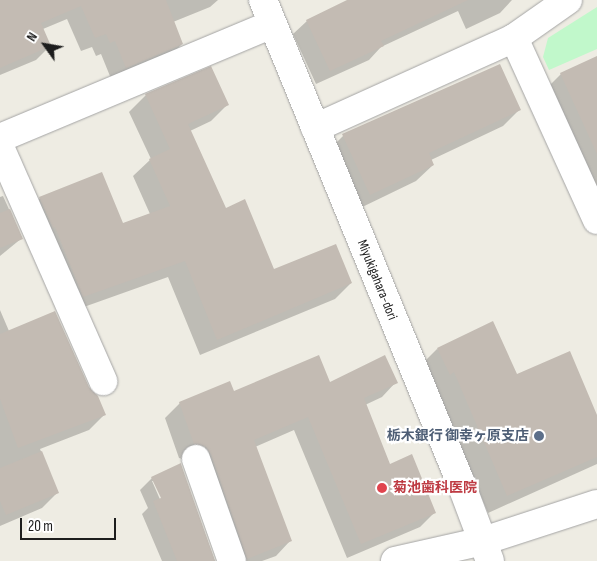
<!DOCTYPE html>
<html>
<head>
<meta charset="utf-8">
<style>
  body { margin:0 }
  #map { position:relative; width:597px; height:561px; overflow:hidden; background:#eeece3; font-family:"Sofia Sans Condensed","Noto Sans JP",sans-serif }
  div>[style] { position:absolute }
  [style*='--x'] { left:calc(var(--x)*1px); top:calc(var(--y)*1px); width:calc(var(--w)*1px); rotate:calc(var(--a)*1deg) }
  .park>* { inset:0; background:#c1f8cb }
  .shadow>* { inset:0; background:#0003 }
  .building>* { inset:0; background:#c3bbb3 }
  .roads { filter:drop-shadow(0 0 1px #a4a4a4) drop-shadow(0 0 1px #a4a4a4) }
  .minor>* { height:28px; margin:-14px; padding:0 14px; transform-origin:14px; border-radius:14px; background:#fff }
  .tertiary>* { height:28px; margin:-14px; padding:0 14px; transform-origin:14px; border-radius:14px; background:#fff }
  .dots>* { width:14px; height:14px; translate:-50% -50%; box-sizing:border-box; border:2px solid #fff; border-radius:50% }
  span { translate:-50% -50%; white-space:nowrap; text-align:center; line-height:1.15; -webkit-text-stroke:4.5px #fff; paint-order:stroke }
  .street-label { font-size:14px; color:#1d1d1d }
  .service-label { font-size:14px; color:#4e5e75; font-weight:700 }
  .right { translate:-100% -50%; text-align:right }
  .health-label { font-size:14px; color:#be3a42; font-weight:700 }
  .left { translate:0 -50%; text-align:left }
  .north { position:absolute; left:20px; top:20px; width:50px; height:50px; -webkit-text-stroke:4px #fff; paint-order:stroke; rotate:302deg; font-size:14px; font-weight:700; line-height:20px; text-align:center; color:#1d1d1d }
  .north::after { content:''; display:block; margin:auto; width:18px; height:22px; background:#1d1d1d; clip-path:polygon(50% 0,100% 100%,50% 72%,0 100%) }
  .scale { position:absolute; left:20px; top:518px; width:96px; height:22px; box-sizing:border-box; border:2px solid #1d1d1d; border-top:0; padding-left:6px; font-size:15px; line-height:18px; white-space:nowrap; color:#1d1d1d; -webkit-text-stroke:4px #fff; paint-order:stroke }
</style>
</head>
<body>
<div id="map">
  <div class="park">
    <i style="clip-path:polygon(597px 7px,597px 49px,549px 70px,543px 57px,548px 38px)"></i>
  </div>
  <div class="shadow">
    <i style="clip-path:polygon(0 0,218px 0,210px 7px,173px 22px,182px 44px,168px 58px,112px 81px,101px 54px,96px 56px,92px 47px,81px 51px,67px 19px,43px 29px,50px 46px,36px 60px,0 75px)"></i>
    <i style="clip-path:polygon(354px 0,512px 0,500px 13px,466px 29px,458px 11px,381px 47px,369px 60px,316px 84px,293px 34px,307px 21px)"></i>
    <i style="clip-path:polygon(597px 57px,597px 221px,547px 88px,561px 74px)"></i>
    <i style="clip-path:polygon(146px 95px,227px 105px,211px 121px,190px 131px,225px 209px,274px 271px,351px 283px,335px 299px,200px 355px,168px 277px,67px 313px,24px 215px,40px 198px,122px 224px,150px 214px,133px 176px,151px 159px,129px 112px)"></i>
    <i style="clip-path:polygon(519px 110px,503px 126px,431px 160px,433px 165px,416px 181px,354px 211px,327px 152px,343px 136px)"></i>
    <i style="clip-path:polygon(3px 196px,22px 238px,0 256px,0 197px)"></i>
    <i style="clip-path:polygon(0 310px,9px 331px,88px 388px,104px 415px,89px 430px,40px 449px,58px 492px,42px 508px,0 526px)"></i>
    <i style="clip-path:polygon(437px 349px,517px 375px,597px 418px,597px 464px,488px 513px,436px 390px,419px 367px)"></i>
    <i style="clip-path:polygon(396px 382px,382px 397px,365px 405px,389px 465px,434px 513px,420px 527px,347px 558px,294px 430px,255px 447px,290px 541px,276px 556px,262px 561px,228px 561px,191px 461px,179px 458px,165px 418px,180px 403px,234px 393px,330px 384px)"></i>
    <i style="clip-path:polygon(evenodd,180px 465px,215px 561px,162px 561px,142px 514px,148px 508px,140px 490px,152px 478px,180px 465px,152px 481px,155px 481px,165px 503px,162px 504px,152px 481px)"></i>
  </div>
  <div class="building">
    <i style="clip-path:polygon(0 0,166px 0,183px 44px,126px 68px,115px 41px,110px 43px,106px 34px,95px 38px,81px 6px,41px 23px,51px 46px,0 68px)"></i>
    <i style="clip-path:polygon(347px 0,468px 0,381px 41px,384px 46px,330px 71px,306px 20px)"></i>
    <i style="clip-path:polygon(597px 56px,597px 154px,560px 73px)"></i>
    <i style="clip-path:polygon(500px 64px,521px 110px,429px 153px,434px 165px,370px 195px,342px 134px)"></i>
    <i style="clip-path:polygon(211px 66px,229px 105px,188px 124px,226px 208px,245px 199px,274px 269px,336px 244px,352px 283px,217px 340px,185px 261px,83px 297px,55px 227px,53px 228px,39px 197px,102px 172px,123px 223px,170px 206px,149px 159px,170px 149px,145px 94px)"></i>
    <i style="clip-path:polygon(10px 209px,23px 239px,0 248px,0 213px)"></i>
    <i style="clip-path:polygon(55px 311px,89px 387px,98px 396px,106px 415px,18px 448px,0 399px,0 334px)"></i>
    <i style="clip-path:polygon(493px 321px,517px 374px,570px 351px,597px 415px,597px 457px,507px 496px,454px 372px,450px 375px,437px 348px)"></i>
    <i style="clip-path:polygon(319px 355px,330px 382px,385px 355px,398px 383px,364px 398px,390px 464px,412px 454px,436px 513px,361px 544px,308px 417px,254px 440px,292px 541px,247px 559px,211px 454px,206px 447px,194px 444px,179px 402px,230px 381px,234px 391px)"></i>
    <i style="clip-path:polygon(42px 451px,59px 493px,6px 515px,0 501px,0 468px)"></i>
    <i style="clip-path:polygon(181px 463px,181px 464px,215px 561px,177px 561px,153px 501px,161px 498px,151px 477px)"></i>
  </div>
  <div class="roads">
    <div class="minor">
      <i style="--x:514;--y:38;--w:200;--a:65.5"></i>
      <i style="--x:315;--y:128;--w:218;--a:-24.3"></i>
      <i style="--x:514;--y:38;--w:66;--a:-35.1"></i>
      <i style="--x:0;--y:138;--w:295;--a:-22.7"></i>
      <i style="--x:0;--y:147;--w:256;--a:66.2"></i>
      <i style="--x:196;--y:459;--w:108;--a:70.6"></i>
    </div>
    <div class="tertiary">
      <i style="--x:263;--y:0;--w:520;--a:67.73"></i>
      <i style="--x:460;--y:481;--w:85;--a:69.4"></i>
      <i style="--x:395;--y:561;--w:90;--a:-12.8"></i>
      <i style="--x:483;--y:541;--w:120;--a:-18"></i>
    </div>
  </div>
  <div class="dots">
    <i style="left:539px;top:436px;background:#5c6f8a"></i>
    <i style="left:382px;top:488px;background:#e0444e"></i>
  </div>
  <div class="street-label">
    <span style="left:377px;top:280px;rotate:68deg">Miyukigahara-dori</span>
  </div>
  <div class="service-label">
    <span class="right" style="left:529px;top:436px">栃木銀行 御幸ヶ原支店</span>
  </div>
  <div class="health-label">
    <span class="left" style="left:393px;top:488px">菊池歯科医院</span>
  </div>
  <div class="north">N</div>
  <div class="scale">20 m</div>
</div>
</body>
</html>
